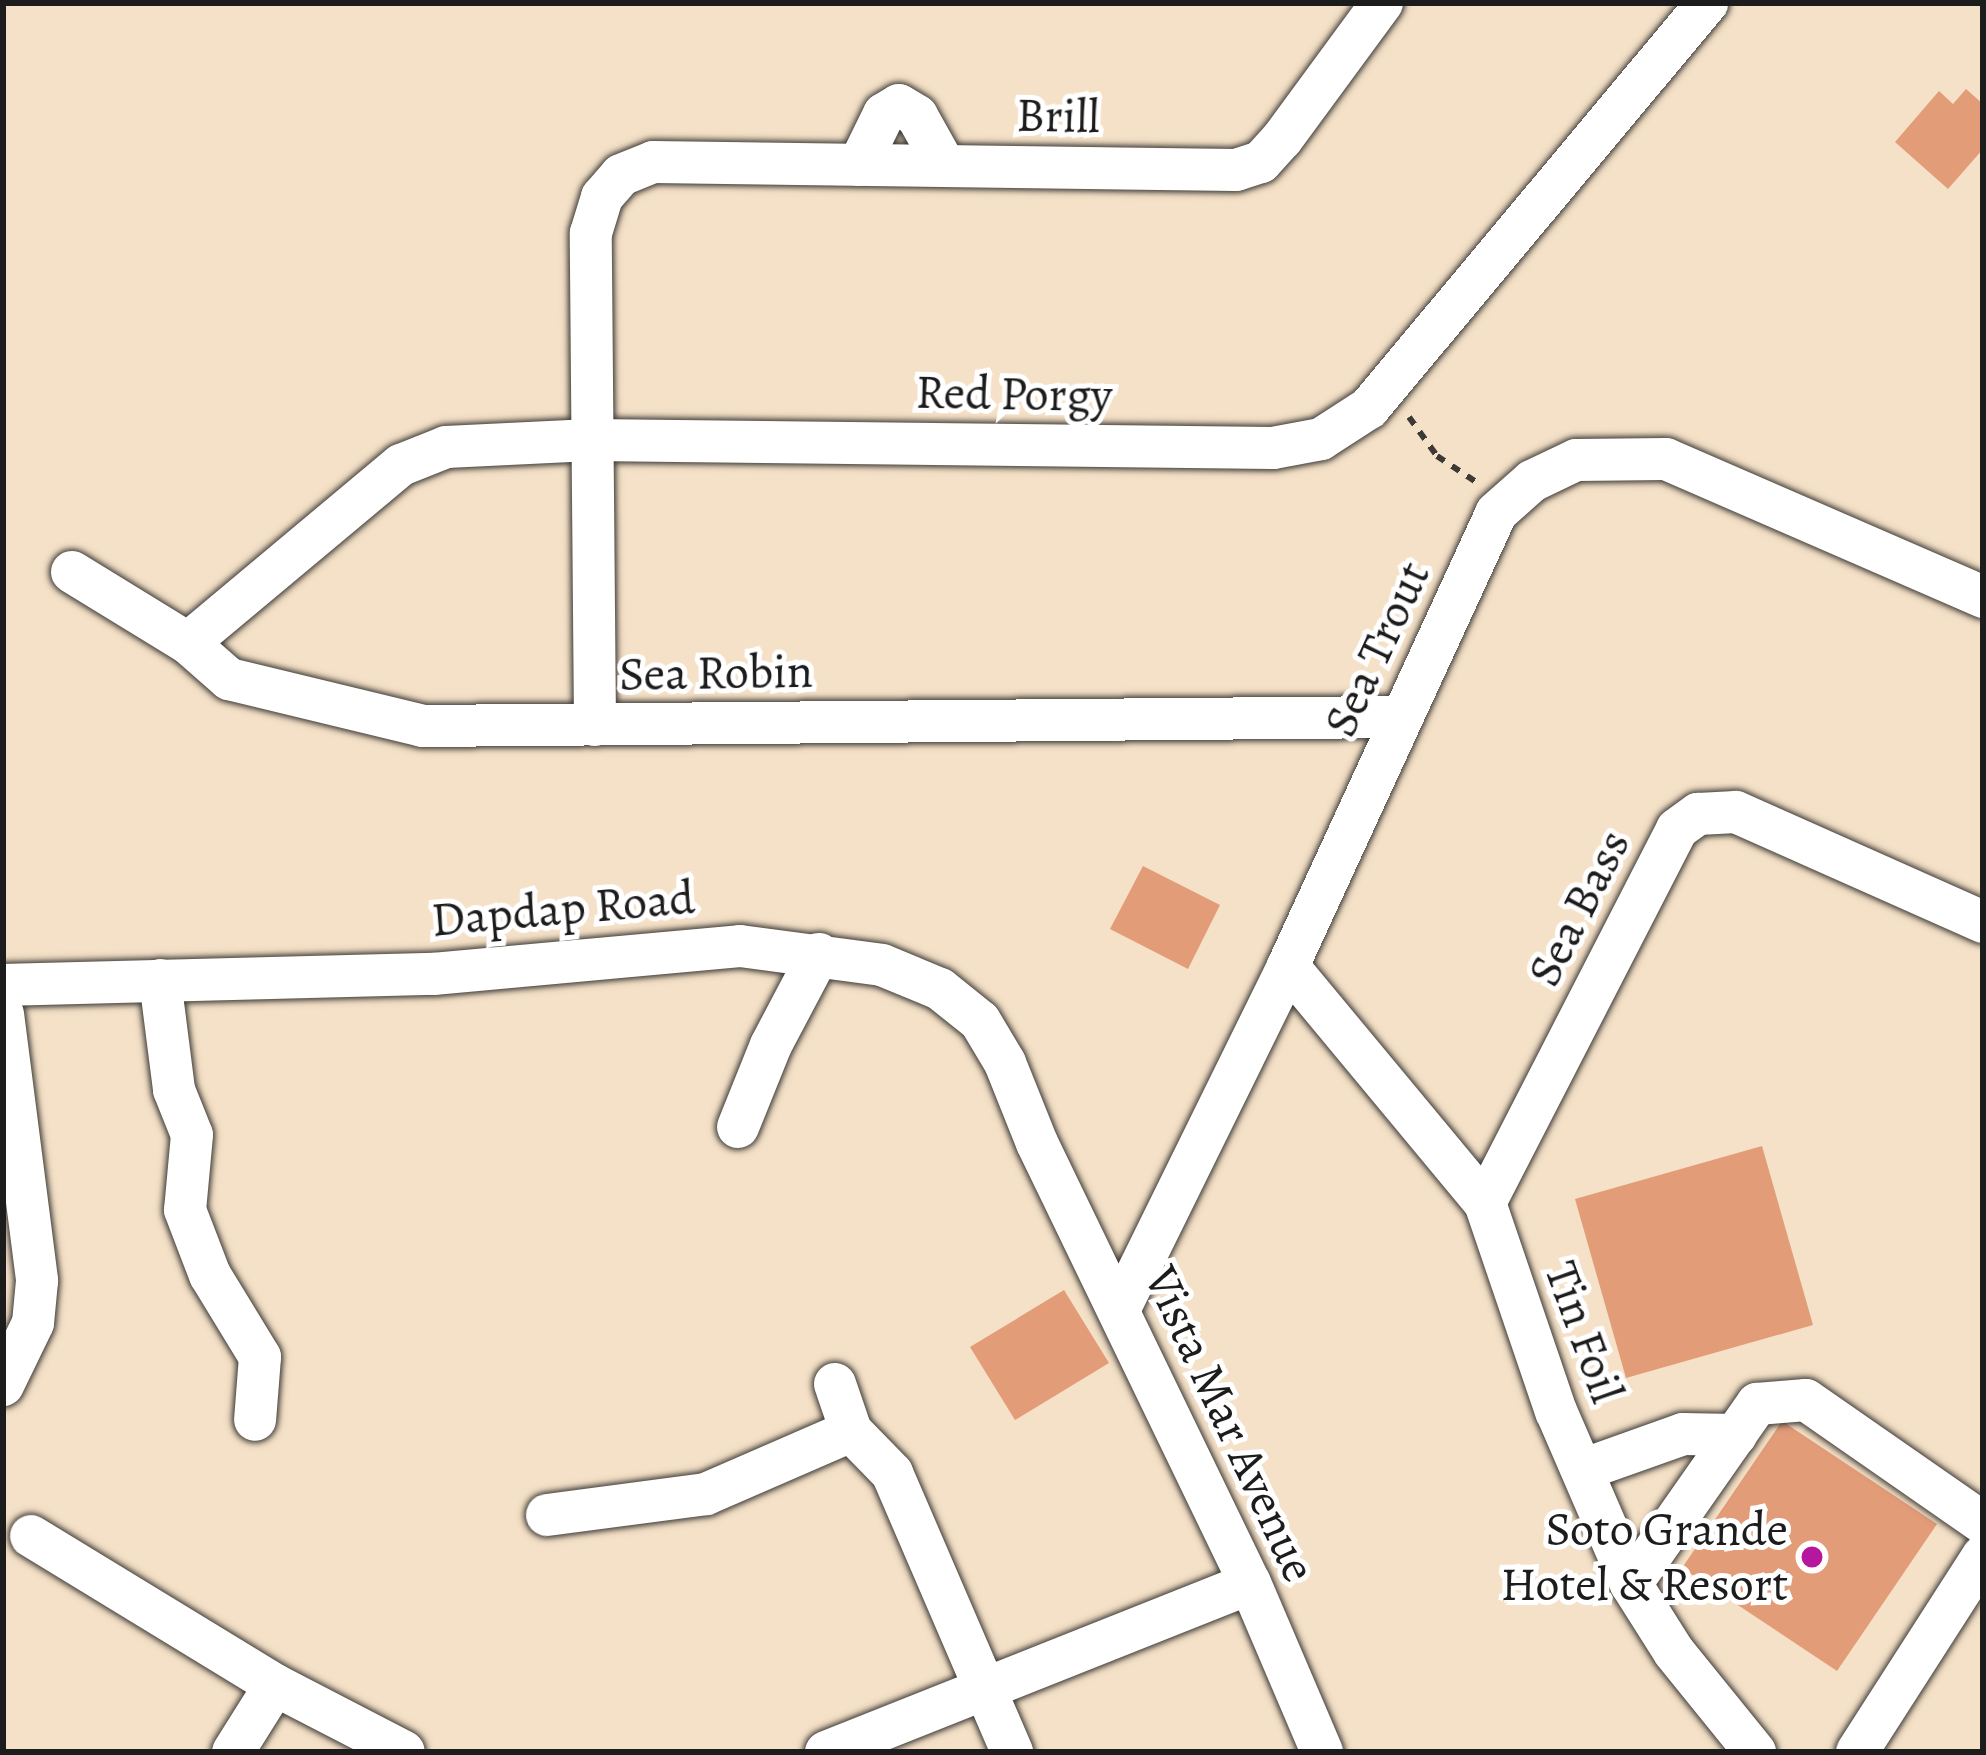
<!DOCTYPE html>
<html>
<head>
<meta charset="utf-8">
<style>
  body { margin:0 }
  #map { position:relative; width:1986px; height:1755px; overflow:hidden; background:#f5e1c7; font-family:Alegreya,serif }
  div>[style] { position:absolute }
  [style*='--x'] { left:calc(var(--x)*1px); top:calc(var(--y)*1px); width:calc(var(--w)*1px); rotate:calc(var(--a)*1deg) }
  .building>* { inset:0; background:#e39c78 }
  .path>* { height:6px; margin-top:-3px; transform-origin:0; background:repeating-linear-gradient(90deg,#3d3a36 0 9px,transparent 0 18px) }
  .roads { filter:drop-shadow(0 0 3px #3d3a36) drop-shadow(0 0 3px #3d3a36) }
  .minor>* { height:42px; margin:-21px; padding:0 21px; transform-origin:21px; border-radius:21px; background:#fff }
  .dots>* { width:33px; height:33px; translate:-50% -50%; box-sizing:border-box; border:6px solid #fff; border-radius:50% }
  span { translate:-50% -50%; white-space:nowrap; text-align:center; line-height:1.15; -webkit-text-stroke:10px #fff; paint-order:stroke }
  .street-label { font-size:48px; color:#1c1c1c }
  .poi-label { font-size:48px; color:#1c1c1c }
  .right { translate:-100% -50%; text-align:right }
  .frame { position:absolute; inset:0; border:6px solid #1c1c1c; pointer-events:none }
</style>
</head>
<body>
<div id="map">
  <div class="building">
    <i style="clip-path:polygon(1966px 89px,1983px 104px,1983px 149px,1948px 189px,1895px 142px,1939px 91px,1953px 104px)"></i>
    <i style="clip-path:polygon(1143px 866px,1220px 905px,1188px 969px,1110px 929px)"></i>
    <i style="clip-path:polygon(1762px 1146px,1813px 1325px,1626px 1378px,1575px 1199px)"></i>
    <i style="clip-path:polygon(1064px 1290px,1109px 1363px,1015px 1420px,970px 1347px)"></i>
    <i style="clip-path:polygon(1782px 1421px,1937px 1524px,1837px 1671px,1682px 1568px)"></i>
  </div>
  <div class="path">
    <i style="--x:1409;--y:417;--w:48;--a:54.3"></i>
    <i style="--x:1437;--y:456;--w:47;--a:33.7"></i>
  </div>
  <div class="roads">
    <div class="minor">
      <i style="--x:859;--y:165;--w:57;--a:-63.9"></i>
      <i style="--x:884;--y:114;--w:17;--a:-31"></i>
      <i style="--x:899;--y:105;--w:21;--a:31"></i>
      <i style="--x:917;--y:116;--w:57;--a:60.8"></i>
      <i style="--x:72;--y:572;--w:136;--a:31.5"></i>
      <i style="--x:188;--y:643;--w:55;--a:41.3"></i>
      <i style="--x:229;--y:679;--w:200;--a:13.6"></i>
      <i style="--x:423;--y:726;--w:977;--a:-0.53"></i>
      <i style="--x:188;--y:643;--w:278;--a:-39.9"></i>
      <i style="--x:401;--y:465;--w:48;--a:-21.8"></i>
      <i style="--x:446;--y:447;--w:145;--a:-2.8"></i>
      <i style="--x:591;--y:440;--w:682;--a:0.67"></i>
      <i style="--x:1273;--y:448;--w:49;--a:-10.6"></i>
      <i style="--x:1321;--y:439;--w:57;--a:-32.9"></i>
      <i style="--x:1369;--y:408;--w:528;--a:-50.15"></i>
      <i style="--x:595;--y:725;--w:492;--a:-90.5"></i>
      <i style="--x:591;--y:233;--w:38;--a:-73"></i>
      <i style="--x:602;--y:197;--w:29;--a:-49"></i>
      <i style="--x:621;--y:175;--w:35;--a:-22"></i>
      <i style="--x:653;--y:162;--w:583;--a:0.79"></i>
      <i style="--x:1236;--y:170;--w:26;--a:-18"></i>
      <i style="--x:1261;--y:162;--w:31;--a:-48"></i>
      <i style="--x:1282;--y:139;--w:169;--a:-53.7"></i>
      <i style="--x:1288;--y:966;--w:308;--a:50.3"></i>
      <i style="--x:1485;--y:1203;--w:220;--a:71.2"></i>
      <i style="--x:1556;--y:1411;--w:189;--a:66.6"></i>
      <i style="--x:1631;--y:1584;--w:80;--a:57.7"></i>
      <i style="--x:1674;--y:1652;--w:129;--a:51"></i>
      <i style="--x:160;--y:980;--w:111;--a:82.7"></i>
      <i style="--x:174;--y:1090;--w:48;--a:68.2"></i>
      <i style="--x:192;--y:1135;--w:75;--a:95.3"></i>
      <i style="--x:185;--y:1210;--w:70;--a:69"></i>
      <i style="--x:210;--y:1275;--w:96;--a:58.6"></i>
      <i style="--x:260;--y:1357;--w:63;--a:94.5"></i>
      <i style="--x:3;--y:985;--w:430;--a:-1.5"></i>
      <i style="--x:433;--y:974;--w:308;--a:-5.2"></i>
      <i style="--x:740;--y:946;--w:143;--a:7.6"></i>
      <i style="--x:882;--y:965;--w:63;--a:22.5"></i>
      <i style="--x:940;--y:989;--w:51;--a:38.7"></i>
      <i style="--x:980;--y:1021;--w:49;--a:59.2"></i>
      <i style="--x:1005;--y:1063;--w:86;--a:68.2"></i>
      <i style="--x:1037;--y:1143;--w:489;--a:64.2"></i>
      <i style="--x:1250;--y:1583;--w:184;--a:66.9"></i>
      <i style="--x:3;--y:1014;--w:269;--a:82.7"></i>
      <i style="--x:37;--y:1281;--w:42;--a:95.4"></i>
      <i style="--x:33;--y:1323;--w:69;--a:115.8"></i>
      <i style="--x:738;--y:1127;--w:88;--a:-68.1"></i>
      <i style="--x:771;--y:1045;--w:103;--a:-62.2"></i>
      <i style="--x:1485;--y:1203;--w:420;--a:-62.8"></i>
      <i style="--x:1677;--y:829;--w:26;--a:-36"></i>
      <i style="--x:1698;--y:814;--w:38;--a:-3"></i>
      <i style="--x:1736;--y:812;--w:270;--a:24"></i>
      <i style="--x:1120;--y:1308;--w:381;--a:-63.8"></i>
      <i style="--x:1288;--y:966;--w:498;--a:-65.3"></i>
      <i style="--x:1496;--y:513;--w:48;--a:-41.6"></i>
      <i style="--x:1532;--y:481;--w:49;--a:-25.5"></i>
      <i style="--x:1576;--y:460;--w:90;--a:-0.6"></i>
      <i style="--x:1666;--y:459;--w:346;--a:23.5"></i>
      <i style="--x:835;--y:1384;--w:50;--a:71.2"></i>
      <i style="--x:851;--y:1431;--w:59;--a:45.7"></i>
      <i style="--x:892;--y:1473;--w:304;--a:66.7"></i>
      <i style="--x:1582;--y:1470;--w:107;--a:-19.6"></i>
      <i style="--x:1683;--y:1434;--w:53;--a:1.1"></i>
      <i style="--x:547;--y:1515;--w:160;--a:-7.5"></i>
      <i style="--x:706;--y:1494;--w:158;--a:-23.5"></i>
      <i style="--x:31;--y:1536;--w:286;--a:31.4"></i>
      <i style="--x:275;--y:1685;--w:145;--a:27.4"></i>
      <i style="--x:1631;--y:1584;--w:220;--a:-55"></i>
      <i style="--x:1757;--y:1404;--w:49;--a:-4.7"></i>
      <i style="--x:1806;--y:1400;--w:216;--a:34.8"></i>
      <i style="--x:233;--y:1752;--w:79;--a:-57.9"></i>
      <i style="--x:826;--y:1752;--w:456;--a:-21.7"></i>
      <i style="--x:1857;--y:1752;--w:233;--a:-57.3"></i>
    </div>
  </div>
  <div class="dots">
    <i style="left:1812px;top:1557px;background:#b5179e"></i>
  </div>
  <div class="street-label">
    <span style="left:1058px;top:116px;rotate:1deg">Brill</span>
    <span style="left:1014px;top:394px;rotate:1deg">Red Porgy</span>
    <span style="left:1377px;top:649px;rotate:-65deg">Sea Trout</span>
    <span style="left:716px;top:673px;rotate:-1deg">Sea Robin</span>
    <span style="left:1579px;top:908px;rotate:-63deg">Sea Bass</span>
    <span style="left:563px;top:909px;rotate:-5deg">Dapdap Road</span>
    <span style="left:1584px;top:1332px;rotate:70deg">Tin Foil</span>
    <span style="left:1230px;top:1424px;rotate:65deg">Vista Mar Avenue</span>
  </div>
  <div class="poi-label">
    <span class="right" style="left:1788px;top:1557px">Soto Grande<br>Hotel &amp; Resort</span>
  </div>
  <div class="frame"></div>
</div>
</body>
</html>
